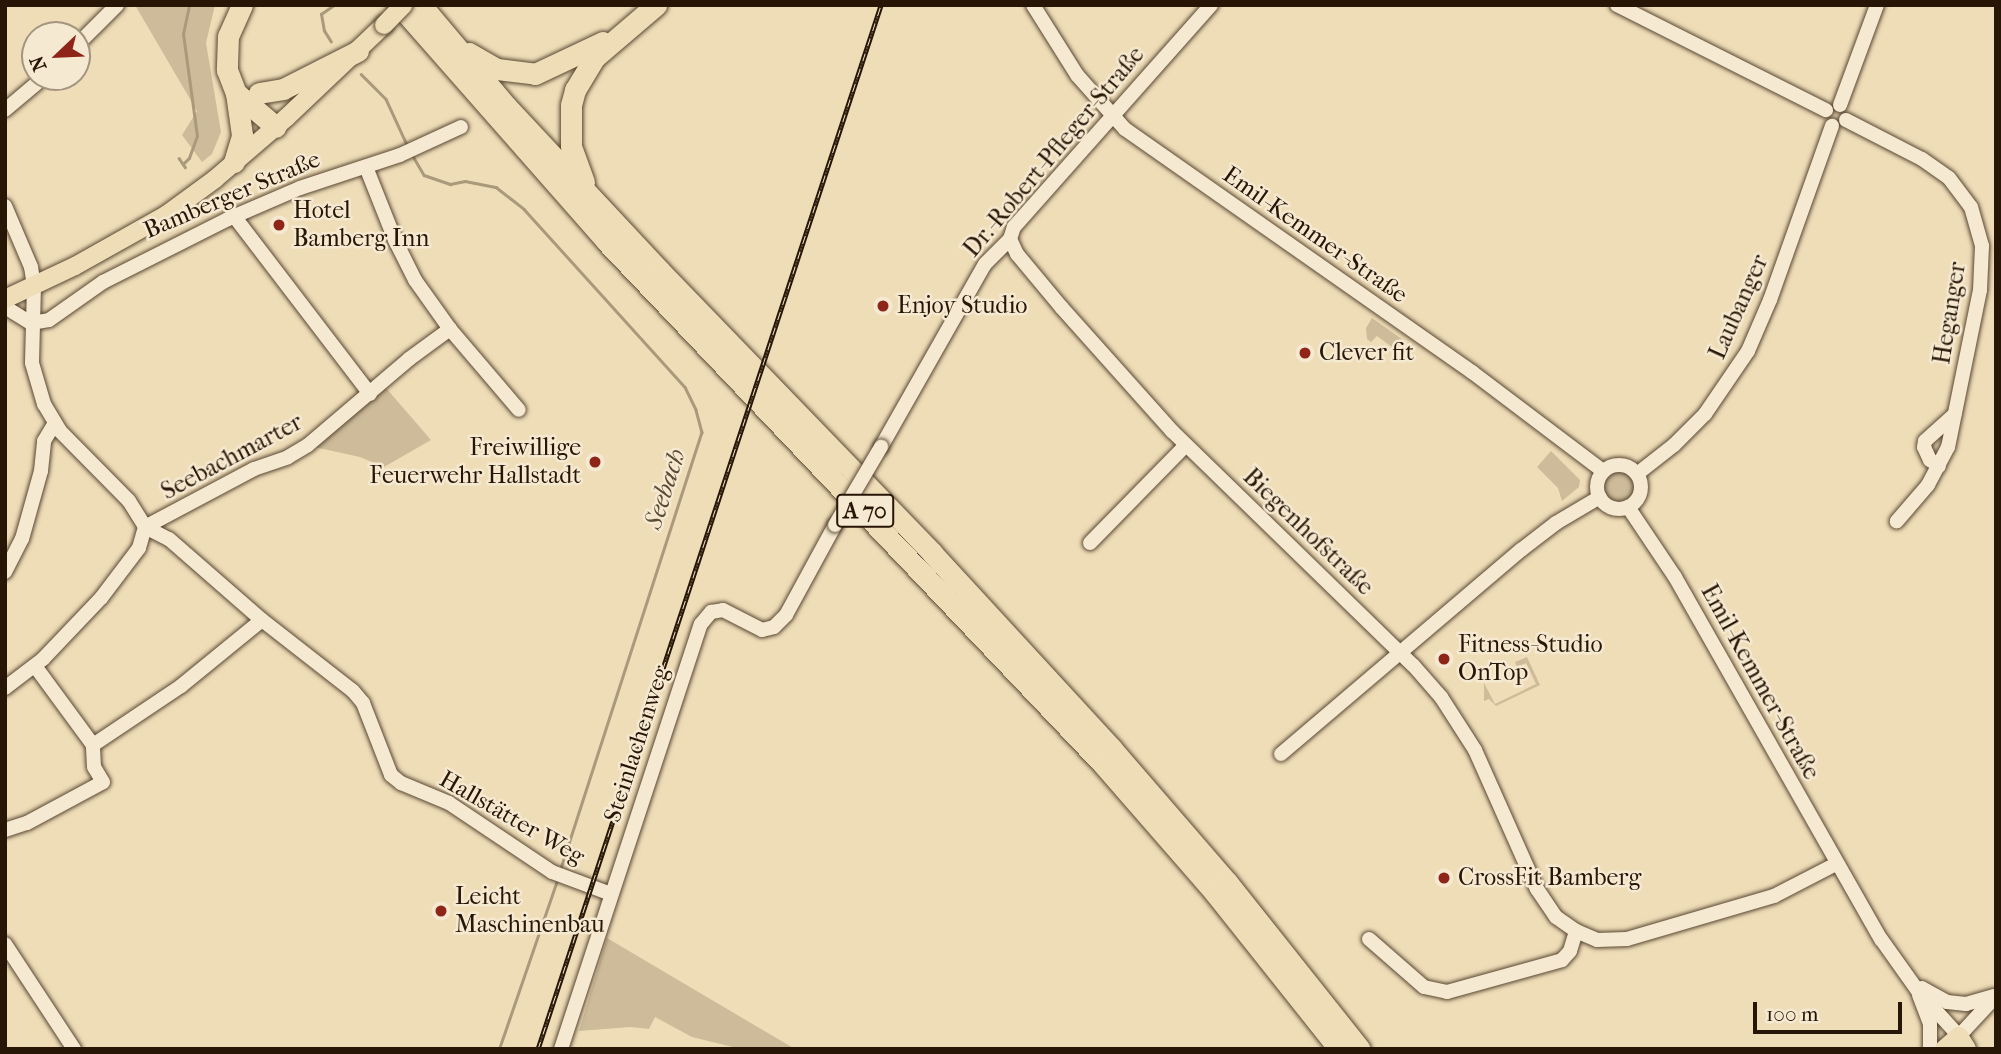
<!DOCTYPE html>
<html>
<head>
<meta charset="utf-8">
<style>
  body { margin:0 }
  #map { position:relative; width:2001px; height:1054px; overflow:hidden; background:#efddb8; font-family:"IM FELL French Canon",serif }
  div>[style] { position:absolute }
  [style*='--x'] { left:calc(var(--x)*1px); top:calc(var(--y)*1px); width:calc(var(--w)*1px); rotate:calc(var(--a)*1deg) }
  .green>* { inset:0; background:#cdbb9a }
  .round { border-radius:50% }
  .stream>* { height:2.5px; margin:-1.25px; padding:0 1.25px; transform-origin:1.25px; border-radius:1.25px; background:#ab997b }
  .roads { filter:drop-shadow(0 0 2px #594732) drop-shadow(0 0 2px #594732) }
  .minor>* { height:14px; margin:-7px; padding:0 7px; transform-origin:7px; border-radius:7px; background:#f5e9d1 }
  .minor>.ring { margin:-7px; padding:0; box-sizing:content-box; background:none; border:14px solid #f5e9d1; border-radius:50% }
  .major>* { height:18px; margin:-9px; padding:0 9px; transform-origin:9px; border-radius:9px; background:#efddb8 }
  .highway>* { height:21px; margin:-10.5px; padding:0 10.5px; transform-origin:10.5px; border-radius:10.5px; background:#efddb8 }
  .rail>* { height:5px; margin-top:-2.5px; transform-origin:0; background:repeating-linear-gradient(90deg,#f5e9d1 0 8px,#271505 0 16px); box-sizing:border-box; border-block:2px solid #271505 }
  .bridges { filter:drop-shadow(0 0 2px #594732) drop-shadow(0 0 2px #594732) }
  .minor-bridge>* { height:14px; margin:-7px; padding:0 7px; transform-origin:7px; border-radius:7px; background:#f5e9d1 }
  .major-bridge>* { height:18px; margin:-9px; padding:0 9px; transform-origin:9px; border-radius:9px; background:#efddb8 }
  .dots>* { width:19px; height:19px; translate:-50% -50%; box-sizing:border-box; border:4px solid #f5e9d1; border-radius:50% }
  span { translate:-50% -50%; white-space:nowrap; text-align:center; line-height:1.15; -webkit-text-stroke:5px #f5e9d1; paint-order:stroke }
  .shield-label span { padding:2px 5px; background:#f5e9d1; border:2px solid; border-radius:5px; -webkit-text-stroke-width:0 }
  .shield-label { font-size:23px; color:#271505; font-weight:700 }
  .street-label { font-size:24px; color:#271505 }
  .poi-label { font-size:24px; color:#271505 }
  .left { translate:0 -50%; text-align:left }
  .right { translate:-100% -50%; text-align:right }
  .water-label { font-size:26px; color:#5c4a34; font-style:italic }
  .frame { position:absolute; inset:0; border:7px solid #271505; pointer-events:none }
  .north { position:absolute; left:21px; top:21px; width:70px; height:70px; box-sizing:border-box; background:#f5e9d1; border:2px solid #a3947f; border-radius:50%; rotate:247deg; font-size:19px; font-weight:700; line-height:28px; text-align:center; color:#271505 }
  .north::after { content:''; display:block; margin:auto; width:24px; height:32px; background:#8f2418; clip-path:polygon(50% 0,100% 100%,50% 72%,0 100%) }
  .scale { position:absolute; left:1753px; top:1002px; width:149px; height:32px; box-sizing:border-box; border:4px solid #271505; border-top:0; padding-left:9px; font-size:21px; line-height:24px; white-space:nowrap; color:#271505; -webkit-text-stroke:5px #f5e9d1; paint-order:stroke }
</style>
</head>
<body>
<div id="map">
  <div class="green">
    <i style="clip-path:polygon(135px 5px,215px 5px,206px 43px,221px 132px,212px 154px,202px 162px,182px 135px,197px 111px)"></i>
    <i style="clip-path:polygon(1372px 318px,1403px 340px,1396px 350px,1377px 336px,1371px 342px,1367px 339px,1366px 328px)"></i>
    <i style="clip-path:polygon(386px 388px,431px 440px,384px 467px,360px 457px,314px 447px)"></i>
    <i style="clip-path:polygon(1551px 451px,1580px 480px,1579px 487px,1562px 501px,1558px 488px,1537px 467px)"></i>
    <i class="round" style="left:1604px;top:472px;width:30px;height:30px"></i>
    <i style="clip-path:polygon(1527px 657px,1540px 685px,1496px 706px,1489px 699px,1484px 701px,1484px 683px,1495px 704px,1536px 684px,1526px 663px,1517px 667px,1515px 662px)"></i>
    <i style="clip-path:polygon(607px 938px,739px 1016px,795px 1049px,741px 1049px,692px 1037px,655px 1017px,649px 1029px,630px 1027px,579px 1031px)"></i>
  </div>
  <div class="stream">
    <i style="--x:331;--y:42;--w:13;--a:-122"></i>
    <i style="--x:324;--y:31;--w:17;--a:-100"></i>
    <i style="--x:321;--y:14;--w:16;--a:-35"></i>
    <i style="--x:361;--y:74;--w:35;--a:45"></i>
    <i style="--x:386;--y:99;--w:53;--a:65.4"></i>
    <i style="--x:413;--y:156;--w:22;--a:60"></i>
    <i style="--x:424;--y:175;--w:28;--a:19"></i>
    <i style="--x:450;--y:184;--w:15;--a:-11"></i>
    <i style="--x:465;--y:181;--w:32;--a:11"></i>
    <i style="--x:496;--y:187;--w:36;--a:38"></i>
    <i style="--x:524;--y:209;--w:240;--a:47.9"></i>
    <i style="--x:685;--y:387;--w:25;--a:64"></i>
    <i style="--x:696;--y:410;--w:23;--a:75"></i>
    <i style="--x:702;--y:432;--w:461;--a:107.9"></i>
    <i style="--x:179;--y:158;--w:11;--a:56"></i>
    <i style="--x:183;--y:164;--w:8;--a:-45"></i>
    <i style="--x:189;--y:158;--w:23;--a:-70"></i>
    <i style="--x:197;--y:136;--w:103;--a:-97.8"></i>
    <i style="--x:183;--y:34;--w:30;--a:-78"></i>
    <i style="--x:499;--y:1049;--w:178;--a:-71"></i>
  </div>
  <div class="roads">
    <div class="minor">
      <i style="--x:1033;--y:5;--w:83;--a:57.8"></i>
      <i style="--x:1077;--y:75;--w:72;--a:48.4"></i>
      <i style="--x:1125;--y:129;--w:424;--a:35"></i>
      <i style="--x:1472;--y:372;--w:164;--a:37.1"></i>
      <i style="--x:1617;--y:5;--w:234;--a:26.7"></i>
      <i style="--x:77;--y:45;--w:57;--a:-45"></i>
      <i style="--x:1840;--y:105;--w:107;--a:-69.7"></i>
      <i style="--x:5;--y:110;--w:51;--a:-40.2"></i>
      <i style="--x:1846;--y:120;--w:85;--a:27.2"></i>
      <i style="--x:1922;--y:159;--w:33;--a:35"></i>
      <i style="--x:1949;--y:178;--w:36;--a:53"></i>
      <i style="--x:1971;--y:207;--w:41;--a:74.2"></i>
      <i style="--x:1982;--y:246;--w:44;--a:92.6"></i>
      <i style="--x:1980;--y:290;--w:160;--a:101.5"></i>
      <i style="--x:1948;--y:447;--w:43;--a:117.8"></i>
      <i style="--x:1928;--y:485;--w:48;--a:130.7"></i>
      <i style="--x:366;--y:167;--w:79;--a:68.3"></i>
      <i style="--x:395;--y:240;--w:45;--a:63.4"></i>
      <i style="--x:415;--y:280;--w:60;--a:54.5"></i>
      <i style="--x:450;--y:329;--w:106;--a:49.6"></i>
      <i style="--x:5;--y:206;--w:66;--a:66.9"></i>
      <i style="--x:31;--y:267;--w:19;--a:81"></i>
      <i style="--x:34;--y:286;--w:77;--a:91.5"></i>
      <i style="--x:32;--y:363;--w:43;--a:73.7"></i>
      <i style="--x:44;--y:404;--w:31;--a:59"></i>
      <i style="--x:60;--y:431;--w:98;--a:45.4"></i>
      <i style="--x:129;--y:501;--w:31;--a:58"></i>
      <i style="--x:145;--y:527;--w:22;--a:106"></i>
      <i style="--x:139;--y:548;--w:63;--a:127.2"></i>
      <i style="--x:101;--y:598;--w:84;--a:133.6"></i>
      <i style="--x:43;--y:659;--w:48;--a:142.7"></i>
      <i style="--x:234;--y:216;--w:224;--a:52.6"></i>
      <i style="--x:1010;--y:239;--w:17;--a:65"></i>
      <i style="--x:1017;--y:254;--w:70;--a:50.2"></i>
      <i style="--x:1062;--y:308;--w:165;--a:48.2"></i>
      <i style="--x:1172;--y:431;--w:336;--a:44.2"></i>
      <i style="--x:1413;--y:665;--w:43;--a:48.8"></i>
      <i style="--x:1441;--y:697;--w:63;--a:57.3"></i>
      <i style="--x:1475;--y:750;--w:152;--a:66"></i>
      <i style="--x:1537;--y:889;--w:34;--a:56"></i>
      <i style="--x:1556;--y:917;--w:24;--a:35"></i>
      <i style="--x:1576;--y:931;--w:23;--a:23"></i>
      <i style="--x:1597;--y:940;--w:30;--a:-2"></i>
      <i style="--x:1627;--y:939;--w:153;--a:-16.3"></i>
      <i style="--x:1774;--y:896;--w:70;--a:-27.3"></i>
      <i style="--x:5;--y:307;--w:31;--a:32"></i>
      <i style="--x:31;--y:323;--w:18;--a:-9"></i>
      <i style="--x:49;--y:320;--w:66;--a:-35.1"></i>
      <i style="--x:103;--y:282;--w:140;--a:-26.7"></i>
      <i style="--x:228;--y:219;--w:78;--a:-23.3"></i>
      <i style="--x:300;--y:188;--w:105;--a:-18.3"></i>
      <i style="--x:400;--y:155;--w:67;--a:-24.7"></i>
      <i style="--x:881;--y:447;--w:210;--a:-60.4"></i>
      <i style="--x:985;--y:264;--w:35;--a:-45"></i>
      <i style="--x:1010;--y:239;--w:13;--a:-72"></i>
      <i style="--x:1014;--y:227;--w:297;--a:-48.4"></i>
      <i class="ring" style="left:1597px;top:465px;width:30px;height:30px"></i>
      <i style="--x:1939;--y:466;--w:11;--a:-146"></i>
      <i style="--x:1930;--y:460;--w:14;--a:-115"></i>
      <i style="--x:1924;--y:447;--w:6;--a:-81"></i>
      <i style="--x:1925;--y:441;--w:40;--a:-42"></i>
      <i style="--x:1637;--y:474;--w:47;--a:-38.1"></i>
      <i style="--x:1674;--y:445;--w:44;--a:-45"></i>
      <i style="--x:1705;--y:414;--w:76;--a:-55.7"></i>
      <i style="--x:1748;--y:351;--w:56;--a:-66.7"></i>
      <i style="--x:1770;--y:300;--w:185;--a:-70.4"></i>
      <i style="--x:1628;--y:507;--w:84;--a:56.1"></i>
      <i style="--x:1675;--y:577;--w:417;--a:60.4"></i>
      <i style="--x:1881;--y:939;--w:64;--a:54.6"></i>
      <i style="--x:1918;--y:991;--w:61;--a:47.7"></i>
      <i style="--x:1959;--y:1036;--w:54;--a:-47.2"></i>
      <i style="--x:145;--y:527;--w:27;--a:27"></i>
      <i style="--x:169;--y:539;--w:123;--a:41.1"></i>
      <i style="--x:262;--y:620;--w:115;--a:38"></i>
      <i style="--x:353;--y:691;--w:16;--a:50"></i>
      <i style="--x:363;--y:703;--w:77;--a:68.7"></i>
      <i style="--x:391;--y:775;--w:13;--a:39"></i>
      <i style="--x:401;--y:783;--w:52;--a:22.6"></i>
      <i style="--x:449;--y:803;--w:124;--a:33.8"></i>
      <i style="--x:552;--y:872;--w:63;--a:20.4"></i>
      <i style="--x:145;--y:527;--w:123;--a:-28"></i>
      <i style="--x:254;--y:469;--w:36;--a:-19"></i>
      <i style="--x:288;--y:457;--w:23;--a:-31"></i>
      <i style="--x:308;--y:445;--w:133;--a:-40.4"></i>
      <i style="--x:409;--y:359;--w:51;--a:-36.2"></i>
      <i style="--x:1090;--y:543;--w:137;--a:-45.6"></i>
      <i style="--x:5;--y:572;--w:37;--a:-63"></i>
      <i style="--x:22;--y:539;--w:71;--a:-74.4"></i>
      <i style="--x:41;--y:471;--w:30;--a:-84"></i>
      <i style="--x:44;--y:441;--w:21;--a:-59"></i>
      <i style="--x:93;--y:745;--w:106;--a:-33.8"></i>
      <i style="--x:181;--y:686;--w:104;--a:-39.2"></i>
      <i style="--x:1281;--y:754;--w:315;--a:-40.4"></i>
      <i style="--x:1521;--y:550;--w:44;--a:-37.6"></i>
      <i style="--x:1556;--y:523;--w:51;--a:-30.6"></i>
      <i style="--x:5;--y:830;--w:23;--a:-18"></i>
      <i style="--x:27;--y:823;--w:86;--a:-28.3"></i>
      <i style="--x:103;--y:782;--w:17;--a:-121"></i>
      <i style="--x:94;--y:767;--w:22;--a:-93"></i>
      <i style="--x:93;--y:745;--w:98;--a:-126.3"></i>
      <i style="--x:1369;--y:939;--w:73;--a:41.1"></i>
      <i style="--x:1424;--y:987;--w:24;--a:12"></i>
      <i style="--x:1447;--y:992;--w:119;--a:-15.5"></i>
      <i style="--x:1562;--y:960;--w:12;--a:-48"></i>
      <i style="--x:1570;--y:951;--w:21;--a:-73"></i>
      <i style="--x:5;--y:944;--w:126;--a:56.7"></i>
      <i style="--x:1922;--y:988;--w:29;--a:29"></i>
      <i style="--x:1947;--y:1002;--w:19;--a:6"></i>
      <i style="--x:1966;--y:1004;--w:29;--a:-16"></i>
      <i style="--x:1919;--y:995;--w:31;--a:69"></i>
      <i style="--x:1930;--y:1024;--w:25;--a:90"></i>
      <i style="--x:561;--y:1049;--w:447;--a:-71.8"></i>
      <i style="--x:701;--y:624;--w:16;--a:-50"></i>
      <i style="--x:711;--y:612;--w:12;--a:-9"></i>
      <i style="--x:723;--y:610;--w:44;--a:27.1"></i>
      <i style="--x:762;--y:630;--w:12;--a:-14"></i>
      <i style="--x:774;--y:627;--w:17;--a:-45"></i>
      <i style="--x:786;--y:615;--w:102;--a:-61.4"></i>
    </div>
    <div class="major">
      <i style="--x:5;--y:299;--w:77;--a:-25.2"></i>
      <i style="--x:75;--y:266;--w:104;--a:-29.3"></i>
      <i style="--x:166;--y:215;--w:61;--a:-36.3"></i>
      <i style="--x:215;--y:179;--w:94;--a:-40.7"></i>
      <i style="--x:286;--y:118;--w:135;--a:-43.5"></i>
      <i style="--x:1944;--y:1049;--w:20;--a:-41"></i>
      <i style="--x:1959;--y:1036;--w:15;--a:58"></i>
    </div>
    <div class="highway">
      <i style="--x:242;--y:5;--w:34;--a:114"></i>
      <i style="--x:228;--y:36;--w:34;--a:92"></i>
      <i style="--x:227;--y:70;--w:25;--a:69"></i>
      <i style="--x:236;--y:93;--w:52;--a:40.4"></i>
      <i style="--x:399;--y:5;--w:314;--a:48.7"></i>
      <i style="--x:606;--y:241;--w:721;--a:46.46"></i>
      <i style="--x:1103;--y:764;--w:171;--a:49"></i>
      <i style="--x:1215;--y:893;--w:199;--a:51.5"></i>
      <i style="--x:421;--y:5;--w:132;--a:49.9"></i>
      <i style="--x:506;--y:106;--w:226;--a:47"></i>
      <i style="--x:660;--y:271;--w:392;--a:46"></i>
      <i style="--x:932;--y:553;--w:266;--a:47.4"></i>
      <i style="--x:1112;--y:749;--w:176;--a:49.2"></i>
      <i style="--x:1227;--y:882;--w:213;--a:51.5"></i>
      <i style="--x:469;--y:53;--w:32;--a:30"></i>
      <i style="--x:497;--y:69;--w:38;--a:7"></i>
      <i style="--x:535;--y:74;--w:75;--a:-25.2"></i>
      <i style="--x:259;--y:93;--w:24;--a:-9"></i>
      <i style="--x:283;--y:89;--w:84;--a:-26.9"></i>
      <i style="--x:234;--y:162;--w:28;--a:-73"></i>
      <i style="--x:242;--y:135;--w:42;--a:-98.1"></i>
      <i style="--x:584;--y:182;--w:37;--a:-110"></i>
      <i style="--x:571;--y:147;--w:42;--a:-90"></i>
      <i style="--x:571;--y:105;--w:16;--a:-75"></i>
      <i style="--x:575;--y:90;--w:37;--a:-59"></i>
      <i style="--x:594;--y:58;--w:82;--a:-40.5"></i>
    </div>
  </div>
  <div class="rail">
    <i style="--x:538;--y:1049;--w:1099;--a:-71.81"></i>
  </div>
  <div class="bridges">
    <div class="minor-bridge">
      <i style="--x:835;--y:525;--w:91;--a:-59.5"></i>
    </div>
    <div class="major-bridge">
      <i style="--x:384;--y:25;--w:28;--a:-46"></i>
    </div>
  </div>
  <div class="dots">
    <i style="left:279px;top:225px;background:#8f2418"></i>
    <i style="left:883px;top:306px;background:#8f2418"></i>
    <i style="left:1305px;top:353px;background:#8f2418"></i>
    <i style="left:595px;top:462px;background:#8f2418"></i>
    <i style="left:1444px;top:659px;background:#8f2418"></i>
    <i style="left:1444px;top:878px;background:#8f2418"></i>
    <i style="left:441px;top:911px;background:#8f2418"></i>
  </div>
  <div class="shield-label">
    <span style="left:865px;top:511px">A 70</span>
  </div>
  <div class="street-label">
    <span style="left:1054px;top:152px;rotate:-50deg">Dr.-Robert-Pfleger-Straße</span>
    <span style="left:232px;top:195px;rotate:-23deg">Bamberger Straße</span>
    <span style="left:1315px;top:235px;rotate:35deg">Emil-Kemmer-Straße</span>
    <span style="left:1739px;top:307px;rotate:-66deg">Laubanger</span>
    <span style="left:1950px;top:313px;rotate:-81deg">Heganger</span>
    <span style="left:232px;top:457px;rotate:-28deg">Seebachmarter</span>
    <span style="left:1308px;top:532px;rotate:44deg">Biegenhofstraße</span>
    <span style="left:1760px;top:682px;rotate:61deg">Emil-Kemmer-Straße</span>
    <span style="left:637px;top:744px;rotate:-72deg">Steinlachenweg</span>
    <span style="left:512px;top:818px;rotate:30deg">Hallstätter Weg</span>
  </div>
  <div class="poi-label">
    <span class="left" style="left:293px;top:225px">Hotel<br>Bamberg Inn</span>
    <span class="left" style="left:897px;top:306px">Enjoy Studio</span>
    <span class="left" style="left:1319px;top:353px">Clever fit</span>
    <span class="right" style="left:581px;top:462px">Freiwillige<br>Feuerwehr Hallstadt</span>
    <span class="left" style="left:1458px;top:659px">Fitness-Studio<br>OnTop</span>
    <span class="left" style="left:1458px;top:878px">CrossFit Bamberg</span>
    <span class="left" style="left:455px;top:911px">Leicht<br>Maschinenbau</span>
  </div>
  <div class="water-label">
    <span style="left:665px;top:489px;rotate:-72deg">Seebach</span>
  </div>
  <div class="frame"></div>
  <div class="north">N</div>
  <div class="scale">100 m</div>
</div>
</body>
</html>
